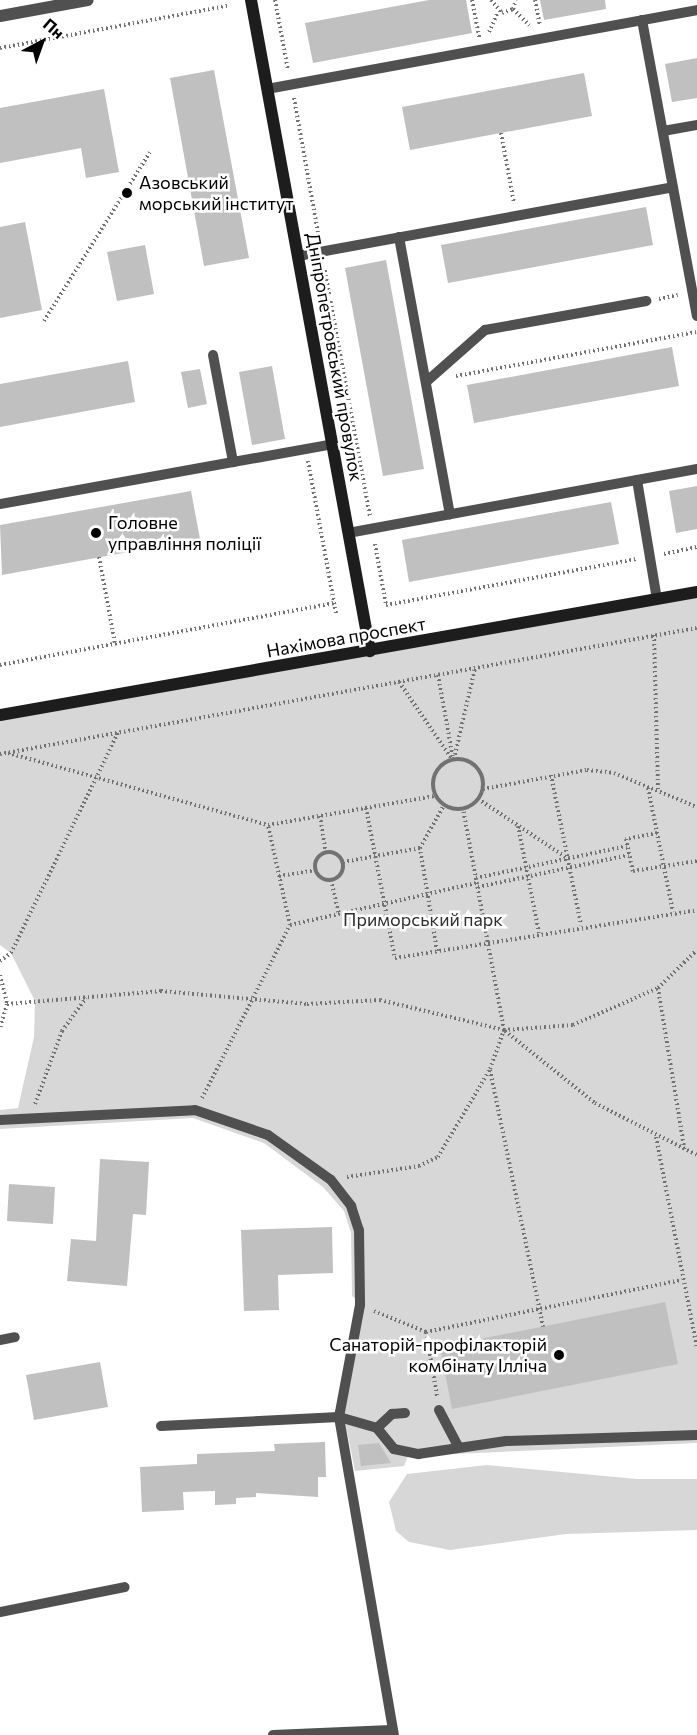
<!DOCTYPE html>
<html>
<head>
<meta charset="utf-8">
<style>
  body { margin:0 }
  #map { position:relative; width:697px; height:1735px; overflow:hidden; background:#fff; font-family:Commissioner,sans-serif }
  div>[style] { position:absolute }
  [style*='--x'] { left:calc(var(--x)*1px); top:calc(var(--y)*1px); width:calc(var(--w)*1px); rotate:calc(var(--a)*1deg) }
  .green>* { inset:0; background:#d7d7d7 }
  .building>* { inset:0; background:#c0c0c0 }
  .path>* { height:4px; margin-top:-2px; transform-origin:0; background:repeating-linear-gradient(90deg,#727272 0 1.5px,transparent 0 4.5px) }
  .path>.ring { margin:-2px; padding:0; box-sizing:content-box; background:none; border:4px solid #727272; border-radius:50% }
  .service>* { height:10px; margin:-5px; padding:0 5px; transform-origin:5px; border-radius:5px; background:#505050 }
  .minor>* { height:12px; margin:-6px; padding:0 6px; transform-origin:6px; border-radius:6px; background:#505050 }
  .secondary>* { height:12px; margin:-6px; padding:0 6px; transform-origin:6px; border-radius:6px; background:#1d1d1d }
  .dots>* { width:16px; height:16px; translate:-50% -50%; box-sizing:border-box; border:3px solid #fff; border-radius:50% }
  span { translate:-50% -50%; white-space:nowrap; text-align:center; line-height:1.15; -webkit-text-stroke:5px #fff; paint-order:stroke }
  .poi-label { font-size:18px; color:#000 }
  .left { translate:0 -50%; text-align:left }
  .right { translate:-100% -50%; text-align:right }
  .street-label { font-size:18px; color:#000 }
  .park-label { font-size:18px; color:#2e2e2e }
  .north { position:absolute; left:12px; top:12px; width:60px; height:60px; -webkit-text-stroke:4px #fff; paint-order:stroke; rotate:41deg; font-size:16px; font-weight:700; line-height:24px; text-align:center; color:#000 }
  .north::after { content:''; display:block; margin:auto; width:21px; height:27px; background:#000; clip-path:polygon(50% 0,100% 100%,50% 72%,0 100%) }
</style>
</head>
<body>
<div id="map">
  <div class="green">
    <i style="clip-path:polygon(697px 590px,697px 1443px,408px 1456px,404px 1466px,355px 1471px,344px 1416px,364px 1306px,352px 1296px,351px 1233px,344px 1211px,323px 1187px,264px 1143px,193px 1118px,0 1129px,0 1110px,18px 1108px,34px 1037px,35px 1001px,11px 953px,0 945px,0 716px)"></i>
    <i style="clip-path:polygon(487px 1465px,637px 1479px,697px 1479px,697px 1530px,566px 1534px,450px 1550px,409px 1542px,396px 1531px,389px 1502px,407px 1474px)"></i>
  </div>
  <div class="building">
    <i style="clip-path:polygon(429px 0,466px 0,472px 33px,313px 63px,305px 23px)"></i>
    <i style="clip-path:polygon(540px 0,605px 0,606px 9px,544px 20px)"></i>
    <i style="clip-path:polygon(697px 58px,697px 98px,672px 102px,665px 64px)"></i>
    <i style="clip-path:polygon(214px 70px,249px 258px,204px 266px,170px 78px)"></i>
    <i style="clip-path:polygon(584px 73px,592px 116px,410px 150px,402px 107px)"></i>
    <i style="clip-path:polygon(104px 89px,119px 172px,86px 178px,81px 148px,0 163px,0 108px)"></i>
    <i style="clip-path:polygon(646px 207px,653px 245px,448px 283px,441px 245px)"></i>
    <i style="clip-path:polygon(25px 222px,42px 310px,0 318px,0 227px)"></i>
    <i style="clip-path:polygon(145px 245px,154px 294px,117px 301px,107px 252px)"></i>
    <i style="clip-path:polygon(386px 260px,424px 469px,383px 476px,345px 268px)"></i>
    <i style="clip-path:polygon(672px 347px,679px 386px,474px 423px,467px 385px)"></i>
    <i style="clip-path:polygon(128px 361px,135px 402px,0 427px,0 384px)"></i>
    <i style="clip-path:polygon(272px 366px,285px 439px,252px 445px,239px 372px)"></i>
    <i style="clip-path:polygon(200px 369px,207px 404px,188px 408px,181px 372px)"></i>
    <i style="clip-path:polygon(697px 486px,697px 529px,676px 533px,669px 491px)"></i>
    <i style="clip-path:polygon(191px 491px,200px 539px,2px 575px,0 525px)"></i>
    <i style="clip-path:polygon(611px 502px,619px 544px,409px 582px,402px 540px)"></i>
    <i style="clip-path:polygon(100px 1159px,149px 1162px,146px 1215px,133px 1214px,127px 1286px,67px 1281px,71px 1239px,96px 1241px)"></i>
    <i style="clip-path:polygon(9px 1184px,55px 1187px,53px 1224px,7px 1221px)"></i>
    <i style="clip-path:polygon(332px 1227px,333px 1273px,278px 1275px,279px 1310px,244px 1311px,241px 1230px)"></i>
    <i style="clip-path:polygon(665px 1302px,678px 1364px,452px 1409px,440px 1347px)"></i>
    <i style="clip-path:polygon(100px 1362px,108px 1407px,34px 1420px,26px 1375px)"></i>
    <i style="clip-path:polygon(325px 1442px,326px 1477px,318px 1477px,318px 1497px,256px 1493px,256px 1497px,236px 1498px,236px 1504px,215px 1505px,215px 1491px,183px 1492px,184px 1510px,142px 1512px,140px 1467px,197px 1464px,197px 1454px,275px 1451px,274px 1444px)"></i>
    <i style="clip-path:polygon(379px 1443px,391px 1463px,361px 1466px,358px 1445px)"></i>
  </div>
  <div class="path">
    <i style="--x:275;--y:0;--w:71;--a:79.5"></i>
    <i style="--x:472;--y:0;--w:38;--a:79"></i>
    <i style="--x:491;--y:0;--w:17;--a:50"></i>
    <i style="--x:502;--y:13;--w:12;--a:-20"></i>
    <i style="--x:513;--y:9;--w:9;--a:-72"></i>
    <i style="--x:535;--y:0;--w:26;--a:79"></i>
    <i style="--x:513;--y:9;--w:23;--a:45"></i>
    <i style="--x:489;--y:32;--w:22;--a:-66"></i>
    <i style="--x:0;--y:48;--w:231;--a:-10.5"></i>
    <i style="--x:294;--y:98;--w:142;--a:79.9"></i>
    <i style="--x:501;--y:133;--w:71;--a:79.5"></i>
    <i style="--x:324;--y:266;--w:254;--a:79.6"></i>
    <i style="--x:659;--y:299;--w:19;--a:-12"></i>
    <i style="--x:44;--y:321;--w:199;--a:-57.9"></i>
    <i style="--x:456;--y:376;--w:244;--a:-10.4"></i>
    <i style="--x:308;--y:461;--w:156;--a:79.6"></i>
    <i style="--x:375;--y:544;--w:62;--a:79.8"></i>
    <i style="--x:386;--y:605;--w:254;--a:-10.4"></i>
    <i style="--x:664;--y:554;--w:34;--a:-12"></i>
    <i style="--x:99;--y:557;--w:87;--a:79.5"></i>
    <i style="--x:654;--y:635;--w:157;--a:88.5"></i>
    <i style="--x:0;--y:665;--w:340;--a:-10.5"></i>
    <i style="--x:438;--y:675;--w:84;--a:79.8"></i>
    <i style="--x:399;--y:682;--w:93;--a:55.5"></i>
    <i style="--x:8;--y:753;--w:270;--a:15.5"></i>
    <i style="--x:268;--y:825;--w:169;--a:-9.9"></i>
    <i style="--x:0;--y:754;--w:708;--a:-10.25"></i>
    <i class="ring" style="left:433px;top:759px;width:46px;height:46px"></i>
    <i style="--x:454;--y:759;--w:93;--a:-77"></i>
    <i style="--x:551;--y:775;--w:153;--a:78.7"></i>
    <i style="--x:648;--y:788;--w:126;--a:78.6"></i>
    <i style="--x:483;--y:789;--w:106;--a:-10.4"></i>
    <i style="--x:587;--y:770;--w:27;--a:6"></i>
    <i style="--x:614;--y:773;--w:90;--a:22.3"></i>
    <i style="--x:478;--y:799;--w:107;--a:33.5"></i>
    <i style="--x:366;--y:808;--w:153;--a:79.1"></i>
    <i style="--x:395;--y:958;--w:306;--a:-9"></i>
    <i style="--x:320;--y:816;--w:36;--a:81"></i>
    <i style="--x:518;--y:826;--w:109;--a:78.9"></i>
    <i style="--x:657;--y:833;--w:32;--a:169"></i>
    <i style="--x:626;--y:839;--w:33;--a:78"></i>
    <i style="--x:633;--y:871;--w:65;--a:-8.9"></i>
    <i class="ring" style="left:315px;top:852px;width:24px;height:24px"></i>
    <i style="--x:343;--y:862;--w:78;--a:-10.3"></i>
    <i style="--x:279;--y:876;--w:36;--a:-9"></i>
    <i style="--x:476;--y:878;--w:154;--a:-12"></i>
    <i style="--x:331;--y:880;--w:35;--a:77"></i>
    <i style="--x:478;--y:887;--w:154;--a:-12"></i>
    <i style="--x:290;--y:925;--w:192;--a:-12.7"></i>
    <i style="--x:437;--y:951;--w:104;--a:-99.4"></i>
    <i style="--x:420;--y:848;--w:49;--a:-60.8"></i>
    <i style="--x:0;--y:961;--w:14;--a:-36"></i>
    <i style="--x:11;--y:953;--w:245;--a:-64.1"></i>
    <i style="--x:0;--y:975;--w:30;--a:76"></i>
    <i style="--x:7;--y:1004;--w:26;--a:106"></i>
    <i style="--x:658;--y:988;--w:166;--a:80.7"></i>
    <i style="--x:7;--y:1004;--w:155;--a:-4.8"></i>
    <i style="--x:161;--y:991;--w:147;--a:5.1"></i>
    <i style="--x:307;--y:1004;--w:73;--a:-3.1"></i>
    <i style="--x:380;--y:1000;--w:128;--a:13.6"></i>
    <i style="--x:504;--y:1030;--w:69;--a:-4.1"></i>
    <i style="--x:573;--y:1025;--w:93;--a:-23.5"></i>
    <i style="--x:658;--y:988;--w:54;--a:-44.3"></i>
    <i style="--x:505;--y:1031;--w:115;--a:38.7"></i>
    <i style="--x:595;--y:1103;--w:114;--a:27"></i>
    <i style="--x:490;--y:1070;--w:262;--a:78.3"></i>
    <i style="--x:202;--y:1098;--w:194;--a:-63"></i>
    <i style="--x:290;--y:925;--w:102;--a:-102.4"></i>
    <i style="--x:35;--y:1104;--w:78;--a:-69.7"></i>
    <i style="--x:62;--y:1031;--w:41;--a:-54"></i>
    <i style="--x:656;--y:1137;--w:215;--a:79"></i>
    <i style="--x:347;--y:1177;--w:73;--a:-8.7"></i>
    <i style="--x:419;--y:1166;--w:21;--a:-25"></i>
    <i style="--x:438;--y:1157;--w:102;--a:-59.4"></i>
    <i style="--x:490;--y:1069;--w:41;--a:-70.3"></i>
    <i style="--x:504;--y:1030;--w:225;--a:-100.5"></i>
    <i style="--x:374;--y:1311;--w:56;--a:22"></i>
    <i style="--x:426;--y:1332;--w:261;--a:-11.5"></i>
    <i style="--x:426;--y:1332;--w:65;--a:80.2"></i>
  </div>
  <div class="service">
    <i style="--x:642;--y:20;--w:301;--a:79.5"></i>
    <i style="--x:267;--y:89;--w:437;--a:-10.4"></i>
    <i style="--x:663;--y:131;--w:35;--a:-10"></i>
    <i style="--x:399;--y:237;--w:282;--a:79.6"></i>
    <i style="--x:298;--y:256;--w:381;--a:-10.4"></i>
    <i style="--x:213;--y:355;--w:109;--a:79.4"></i>
    <i style="--x:426;--y:382;--w:79;--a:-41.4"></i>
    <i style="--x:485;--y:330;--w:164;--a:-10.2"></i>
    <i style="--x:637;--y:480;--w:121;--a:80.5"></i>
    <i style="--x:0;--y:504;--w:337;--a:-10.2"></i>
    <i style="--x:348;--y:533;--w:355;--a:-10.4"></i>
    <i style="--x:0;--y:1120;--w:195;--a:-2.9"></i>
    <i style="--x:195;--y:1110;--w:77;--a:18.9"></i>
    <i style="--x:268;--y:1135;--w:77;--a:35.5"></i>
    <i style="--x:331;--y:1180;--w:33;--a:52"></i>
    <i style="--x:351;--y:1206;--w:25;--a:72"></i>
    <i style="--x:359;--y:1230;--w:75;--a:89.2"></i>
    <i style="--x:360;--y:1305;--w:114;--a:100.6"></i>
    <i style="--x:339;--y:1417;--w:323;--a:80.2"></i>
    <i style="--x:0;--y:1340;--w:15;--a:-11"></i>
    <i style="--x:439;--y:1410;--w:41;--a:62.2"></i>
    <i style="--x:161;--y:1426;--w:178;--a:-2.9"></i>
    <i style="--x:339;--y:1417;--w:40;--a:16"></i>
    <i style="--x:377;--y:1428;--w:27;--a:51"></i>
    <i style="--x:394;--y:1449;--w:25;--a:12"></i>
    <i style="--x:418;--y:1454;--w:89;--a:-8.4"></i>
    <i style="--x:506;--y:1441;--w:191;--a:-1.8"></i>
    <i style="--x:377;--y:1428;--w:21;--a:-43"></i>
    <i style="--x:392;--y:1414;--w:13;--a:-4"></i>
    <i style="--x:0;--y:1612;--w:127;--a:-11.3"></i>
    <i style="--x:273;--y:1735;--w:118;--a:-2.4"></i>
  </div>
  <div class="minor">
    <i style="--x:0;--y:16;--w:89;--a:-10.3"></i>
  </div>
  <div class="secondary">
    <i style="--x:251;--y:0;--w:662;--a:79.64"></i>
    <i style="--x:0;--y:715;--w:708;--a:-10.01"></i>
  </div>
  <div class="dots">
    <i style="left:127px;top:193px;background:#000"></i>
    <i style="left:96px;top:533px;background:#000"></i>
    <i style="left:559px;top:1355px;background:#000"></i>
  </div>
  <div class="poi-label">
    <span class="left" style="left:139px;top:193px">Азовський<br>морський інститут</span>
    <span class="left" style="left:108px;top:533px">Головне<br>управління поліції</span>
    <span class="right" style="left:547px;top:1355px">Санаторій-профілакторій<br>комбінату Ілліча</span>
  </div>
  <div class="street-label">
    <span style="left:335px;top:357px;rotate:80deg">Дніпропетровський провулок</span>
    <span style="left:346px;top:637px;rotate:-10deg">Нахімова проспект</span>
  </div>
  <div class="park-label">
    <span style="left:423px;top:919px">Приморський парк</span>
  </div>
  <div class="north">Пн</div>
</div>
</body>
</html>
